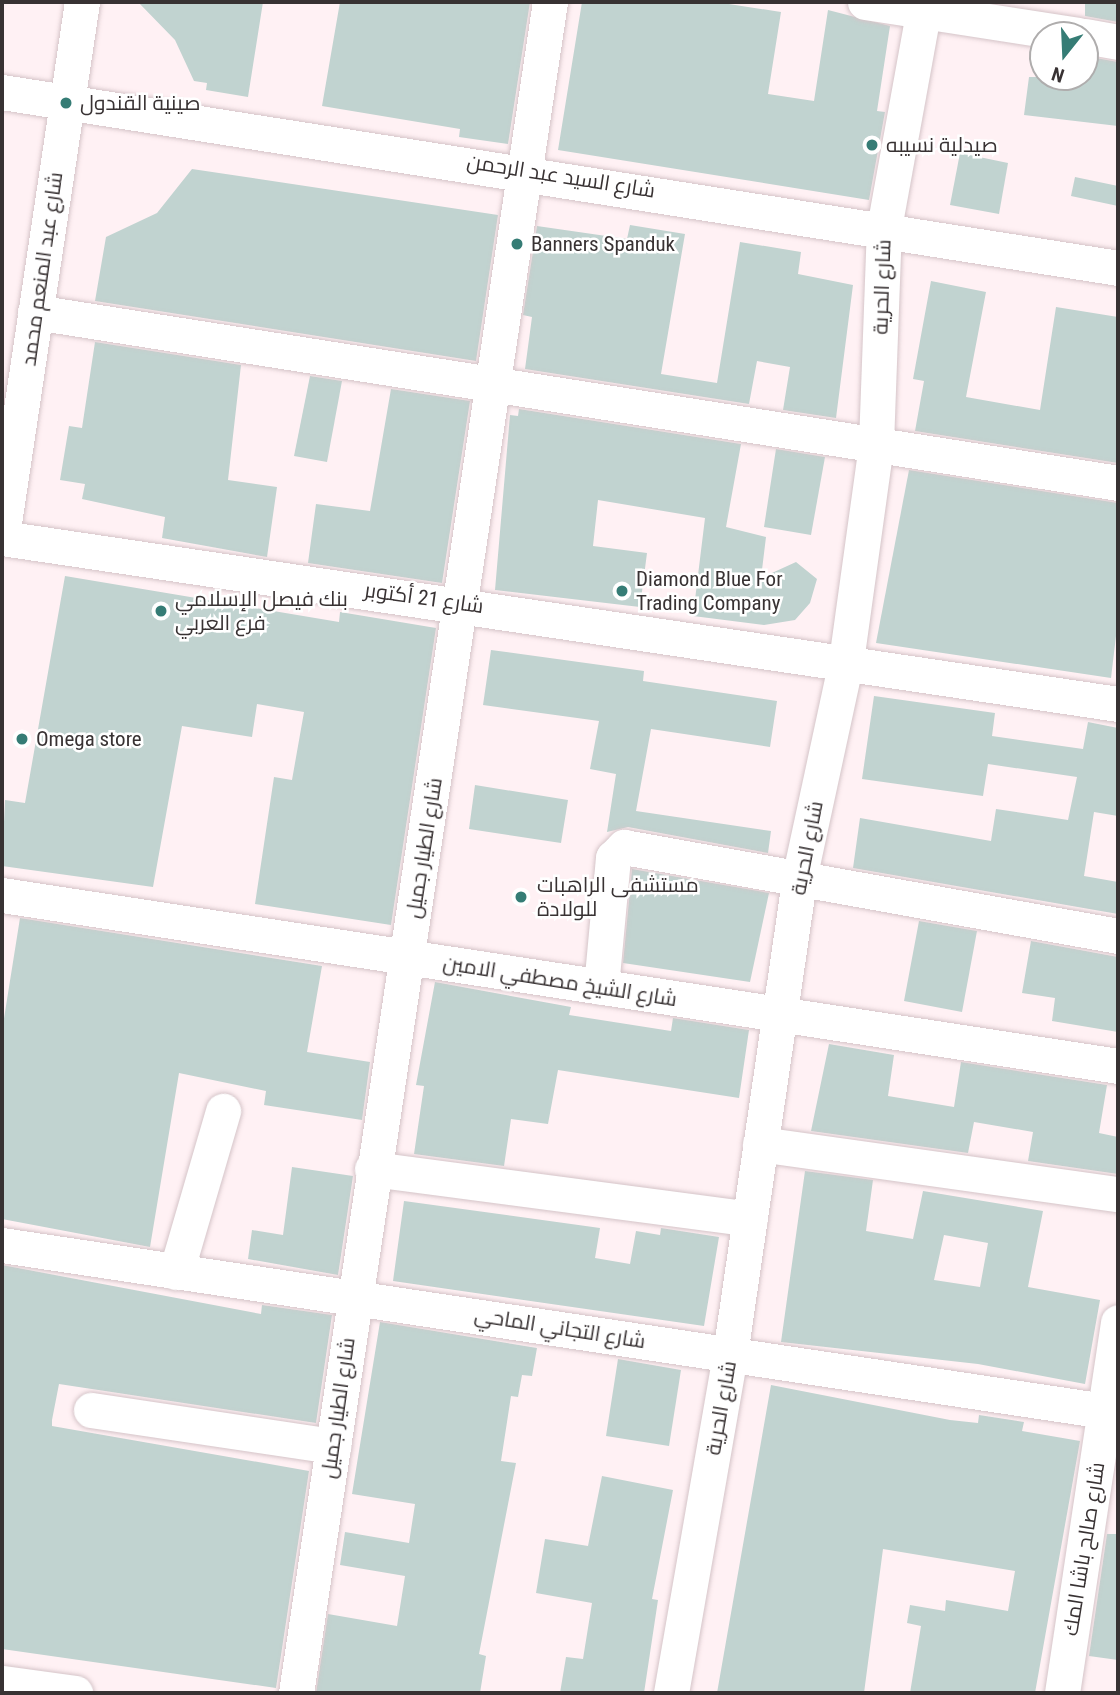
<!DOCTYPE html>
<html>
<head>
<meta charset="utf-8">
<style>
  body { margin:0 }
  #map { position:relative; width:1120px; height:1695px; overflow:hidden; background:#fff1f4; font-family:"Roboto Condensed",Cairo,sans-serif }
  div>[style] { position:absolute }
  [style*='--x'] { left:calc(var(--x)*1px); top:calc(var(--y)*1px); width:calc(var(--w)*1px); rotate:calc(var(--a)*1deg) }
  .building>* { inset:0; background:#c1d3d0 }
  .roads { filter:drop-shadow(0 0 2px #d5c4c8) drop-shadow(0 0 2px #d5c4c8) }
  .minor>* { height:35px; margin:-17.5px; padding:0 17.5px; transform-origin:17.5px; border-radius:17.5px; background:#fff }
  .dots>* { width:19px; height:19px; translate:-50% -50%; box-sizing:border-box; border:4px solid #fff; border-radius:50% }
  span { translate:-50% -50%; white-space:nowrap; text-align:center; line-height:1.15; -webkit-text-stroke:5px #fff; paint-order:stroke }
  .poi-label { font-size:21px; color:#383233 }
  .left { translate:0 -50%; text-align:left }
  .street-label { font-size:21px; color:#383233 }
  .frame { position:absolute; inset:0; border:4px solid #383233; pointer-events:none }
  .north { position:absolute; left:1029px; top:21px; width:70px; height:70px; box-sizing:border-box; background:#fff; border:2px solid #afadad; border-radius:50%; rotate:198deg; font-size:19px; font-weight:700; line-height:28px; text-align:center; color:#383233 }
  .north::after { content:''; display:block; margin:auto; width:24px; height:32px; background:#357c75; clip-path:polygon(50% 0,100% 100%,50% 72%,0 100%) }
</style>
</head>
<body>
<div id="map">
  <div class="building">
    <i style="clip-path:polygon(138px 2px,263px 2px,248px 97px,206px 90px,207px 83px,194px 81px,175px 40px)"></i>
    <i style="clip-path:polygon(340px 2px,530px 2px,508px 144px,459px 137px,460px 129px,322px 106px)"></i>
    <i style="clip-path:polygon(582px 2px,716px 2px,781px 12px,768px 94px,814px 101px,828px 10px,890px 26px,877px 111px,885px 112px,869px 200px,558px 150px)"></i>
    <i style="clip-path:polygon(1085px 2px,1118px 2px,1118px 22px,1085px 16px)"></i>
    <i style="clip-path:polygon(1085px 56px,1118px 62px,1118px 126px,1024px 115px,1029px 77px,1085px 77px)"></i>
    <i style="clip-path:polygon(960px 153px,1008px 163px,999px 214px,950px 205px)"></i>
    <i style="clip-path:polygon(192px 169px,498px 215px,476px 361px,95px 301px,106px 237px,157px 213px)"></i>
    <i style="clip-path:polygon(1075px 177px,1118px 186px,1118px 206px,1071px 196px)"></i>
    <i style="clip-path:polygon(630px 225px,685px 234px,661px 374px,717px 383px,740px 242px,801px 252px,798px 274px,853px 285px,836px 418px,783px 410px,790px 367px,757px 361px,749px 404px,525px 369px,532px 317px,523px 315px,537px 226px,627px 239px)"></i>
    <i style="clip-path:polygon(931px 281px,986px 292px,966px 397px,1040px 410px,1056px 307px,1118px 317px,1118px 463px,915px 431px,924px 381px,913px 379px)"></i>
    <i style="clip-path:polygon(95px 342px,241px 365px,228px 480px,277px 487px,267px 557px,162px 538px,165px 517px,82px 499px,85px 484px,60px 480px,69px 426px,82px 428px)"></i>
    <i style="clip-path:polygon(310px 376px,342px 381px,327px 462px,294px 456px)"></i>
    <i style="clip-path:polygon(391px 389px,470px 401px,442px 583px,308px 563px,316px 504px,370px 511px)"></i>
    <i style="clip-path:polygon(519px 409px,741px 444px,726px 527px,766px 537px,761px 578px,796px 562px,817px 579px,810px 603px,795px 620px,764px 625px,693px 616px,705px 518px,598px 500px,593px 546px,647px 553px,640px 607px,495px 590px,510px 415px,518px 416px)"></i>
    <i style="clip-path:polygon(776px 449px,825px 457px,811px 535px,764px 527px)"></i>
    <i style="clip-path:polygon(909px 470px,1118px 503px,1118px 619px,1111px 678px,876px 643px)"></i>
    <i style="clip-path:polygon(65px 576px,339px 622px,340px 612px,436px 628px,391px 925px,255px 904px,274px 777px,292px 780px,304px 712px,257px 704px,252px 737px,182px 726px,153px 887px,2px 866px,5px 800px,25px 803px)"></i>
    <i style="clip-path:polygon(491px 650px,644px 671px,643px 681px,777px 701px,770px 747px,651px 729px,636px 811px,771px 831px,768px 853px,628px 827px,607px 832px,616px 774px,590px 769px,599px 721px,483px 705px)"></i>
    <i style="clip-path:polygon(874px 696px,995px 713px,992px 736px,1083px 749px,1088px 722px,1118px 728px,1118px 816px,1094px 812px,1084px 876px,1118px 882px,1118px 914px,853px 868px,860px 818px,991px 841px,996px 809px,1068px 820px,1077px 777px,988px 764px,983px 796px,862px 779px)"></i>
    <i style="clip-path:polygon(475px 785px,568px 800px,561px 843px,469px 829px)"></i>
    <i style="clip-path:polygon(632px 869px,769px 893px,750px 982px,623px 963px)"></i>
    <i style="clip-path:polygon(20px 918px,322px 966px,307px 1052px,370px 1062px,362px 1120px,264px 1105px,266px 1091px,179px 1073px,150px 1247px,2px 1219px,2px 1031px)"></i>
    <i style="clip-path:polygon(919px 921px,977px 931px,962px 1012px,904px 1001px)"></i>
    <i style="clip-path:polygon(1031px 941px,1118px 957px,1118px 1032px,1052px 1021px,1055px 998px,1022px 993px)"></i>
    <i style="clip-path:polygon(435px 982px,571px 1007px,569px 1015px,671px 1031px,673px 1018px,749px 1030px,739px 1098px,558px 1070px,548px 1124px,511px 1119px,504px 1166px,414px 1154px,424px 1086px,416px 1085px)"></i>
    <i style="clip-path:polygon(829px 1044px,894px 1055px,888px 1096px,954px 1107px,961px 1062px,1107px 1085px,1099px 1133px,1118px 1137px,1118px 1174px,1028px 1161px,1033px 1132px,974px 1122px,968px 1153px,811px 1131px)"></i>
    <i style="clip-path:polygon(292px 1167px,353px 1176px,338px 1275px,248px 1259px,252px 1230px,283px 1235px)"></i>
    <i style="clip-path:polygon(evenodd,805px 1171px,873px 1180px,866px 1231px,913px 1239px,923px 1191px,1043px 1211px,1028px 1287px,1100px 1300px,1085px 1384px,978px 1364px,781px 1342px,805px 1171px,944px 1235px,988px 1243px,980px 1287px,934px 1280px,944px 1235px)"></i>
    <i style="clip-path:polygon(404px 1201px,600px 1228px,595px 1258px,630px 1264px,636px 1231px,660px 1235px,661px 1228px,719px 1237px,704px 1326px,393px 1281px)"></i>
    <i style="clip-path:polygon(2px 1265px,261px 1314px,262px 1305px,332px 1315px,316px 1423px,59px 1384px,52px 1420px,52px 1426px,309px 1471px,276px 1688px,2px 1649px)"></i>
    <i style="clip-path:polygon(380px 1322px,537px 1348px,532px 1376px,522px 1375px,518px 1397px,511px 1396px,501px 1461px,516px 1463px,479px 1654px,486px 1656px,480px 1693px,316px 1693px,328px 1614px,397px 1626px,405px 1576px,340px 1565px,345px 1532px,409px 1543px,415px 1504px,352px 1494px)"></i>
    <i style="clip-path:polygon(618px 1359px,681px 1370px,669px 1446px,606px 1436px)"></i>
    <i style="clip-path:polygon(771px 1385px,950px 1420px,978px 1423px,979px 1415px,1024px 1422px,1022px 1431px,1080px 1441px,1035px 1693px,910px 1693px,921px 1626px,907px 1623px,910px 1605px,945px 1611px,946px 1600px,1008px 1611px,1015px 1571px,883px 1549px,864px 1693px,717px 1693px)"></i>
    <i style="clip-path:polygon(602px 1476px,673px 1490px,652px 1599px,658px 1600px,644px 1693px,560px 1693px,566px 1657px,583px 1659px,592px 1603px,536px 1593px,545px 1539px,588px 1546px)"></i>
    <i style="clip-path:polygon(1107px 1534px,1118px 1534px,1118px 1660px,1089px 1656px)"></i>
  </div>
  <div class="roads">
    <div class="minor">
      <i style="--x:865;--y:2;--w:215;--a:8.8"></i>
      <i style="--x:1085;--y:36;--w:34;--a:10"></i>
      <i style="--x:2;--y:92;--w:1130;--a:8.96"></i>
      <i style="--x:35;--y:312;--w:1096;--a:8.97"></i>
      <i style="--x:2;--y:536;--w:540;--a:-81.48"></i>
      <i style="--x:2;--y:538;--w:1128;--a:8.46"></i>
      <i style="--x:2;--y:895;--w:1129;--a:8.71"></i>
      <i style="--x:601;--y:987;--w:130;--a:-84.7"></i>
      <i style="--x:613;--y:858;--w:16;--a:-45"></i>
      <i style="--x:624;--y:847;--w:502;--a:10.21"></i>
      <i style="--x:760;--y:1144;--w:361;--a:8"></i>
      <i style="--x:372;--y:1169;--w:381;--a:7.5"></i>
      <i style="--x:2;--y:1245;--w:1129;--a:8.56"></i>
      <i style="--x:176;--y:1272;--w:168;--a:-73.7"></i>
      <i style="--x:91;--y:1410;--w:245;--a:8.5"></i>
      <i style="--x:2;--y:1683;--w:74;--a:7.8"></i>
      <i style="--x:296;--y:1693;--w:1710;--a:-81.46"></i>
      <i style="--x:671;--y:1693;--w:344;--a:-80.1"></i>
      <i style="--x:730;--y:1354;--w:485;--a:-81.7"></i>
      <i style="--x:800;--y:874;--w:218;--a:-77.8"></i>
      <i style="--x:846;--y:661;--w:219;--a:-82.1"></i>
      <i style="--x:876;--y:444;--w:216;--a:-87.9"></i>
      <i style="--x:884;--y:228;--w:230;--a:-79.7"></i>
      <i style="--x:1062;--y:1693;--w:375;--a:-81.4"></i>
    </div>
  </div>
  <div class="dots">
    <i style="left:66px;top:103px;background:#357c75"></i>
    <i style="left:872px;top:145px;background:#357c75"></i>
    <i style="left:517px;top:244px;background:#357c75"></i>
    <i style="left:622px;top:591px;background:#357c75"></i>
    <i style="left:161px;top:611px;background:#357c75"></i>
    <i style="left:22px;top:739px;background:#357c75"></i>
    <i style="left:521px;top:897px;background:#357c75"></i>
  </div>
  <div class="poi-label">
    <span class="left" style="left:80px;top:103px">صينية القندول</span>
    <span class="left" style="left:886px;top:145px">صيدلية نسيبه</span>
    <span class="left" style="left:531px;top:244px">Banners Spanduk</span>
    <span class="left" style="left:636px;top:591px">Diamond Blue For<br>Trading Company</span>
    <span class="left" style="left:175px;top:611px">بنك فيصل الإسلامي<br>فرع العربي</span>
    <span class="left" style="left:36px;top:739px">Omega store</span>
    <span class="left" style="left:537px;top:897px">مستشفى الراهبات<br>للولادة</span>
  </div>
  <div class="street-label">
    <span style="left:561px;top:176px;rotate:9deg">شارع السيد عبد الرحمن</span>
    <span style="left:42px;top:269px;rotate:-82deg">شارع عبد المنعم محمد</span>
    <span style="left:882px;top:287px;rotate:-88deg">شارع الحرية</span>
    <span style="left:424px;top:598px;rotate:8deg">شارع 21 أكتوبر</span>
    <span style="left:424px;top:848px;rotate:-81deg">شارع الطيار جميل</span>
    <span style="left:807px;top:848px;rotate:-79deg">شارع الحرية</span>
    <span style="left:560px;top:981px;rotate:9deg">شارع الشيخ مصطفي الامين</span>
    <span style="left:560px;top:1328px;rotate:9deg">شارع التجاني الماحي</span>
    <span style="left:338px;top:1408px;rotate:-82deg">شارع الطيار جميل</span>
    <span style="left:721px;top:1408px;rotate:-80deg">شارع الحرية</span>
    <span style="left:1084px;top:1549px;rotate:-81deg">شارع صالح باشا المك</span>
  </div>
  <div class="frame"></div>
  <div class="north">N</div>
</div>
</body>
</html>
